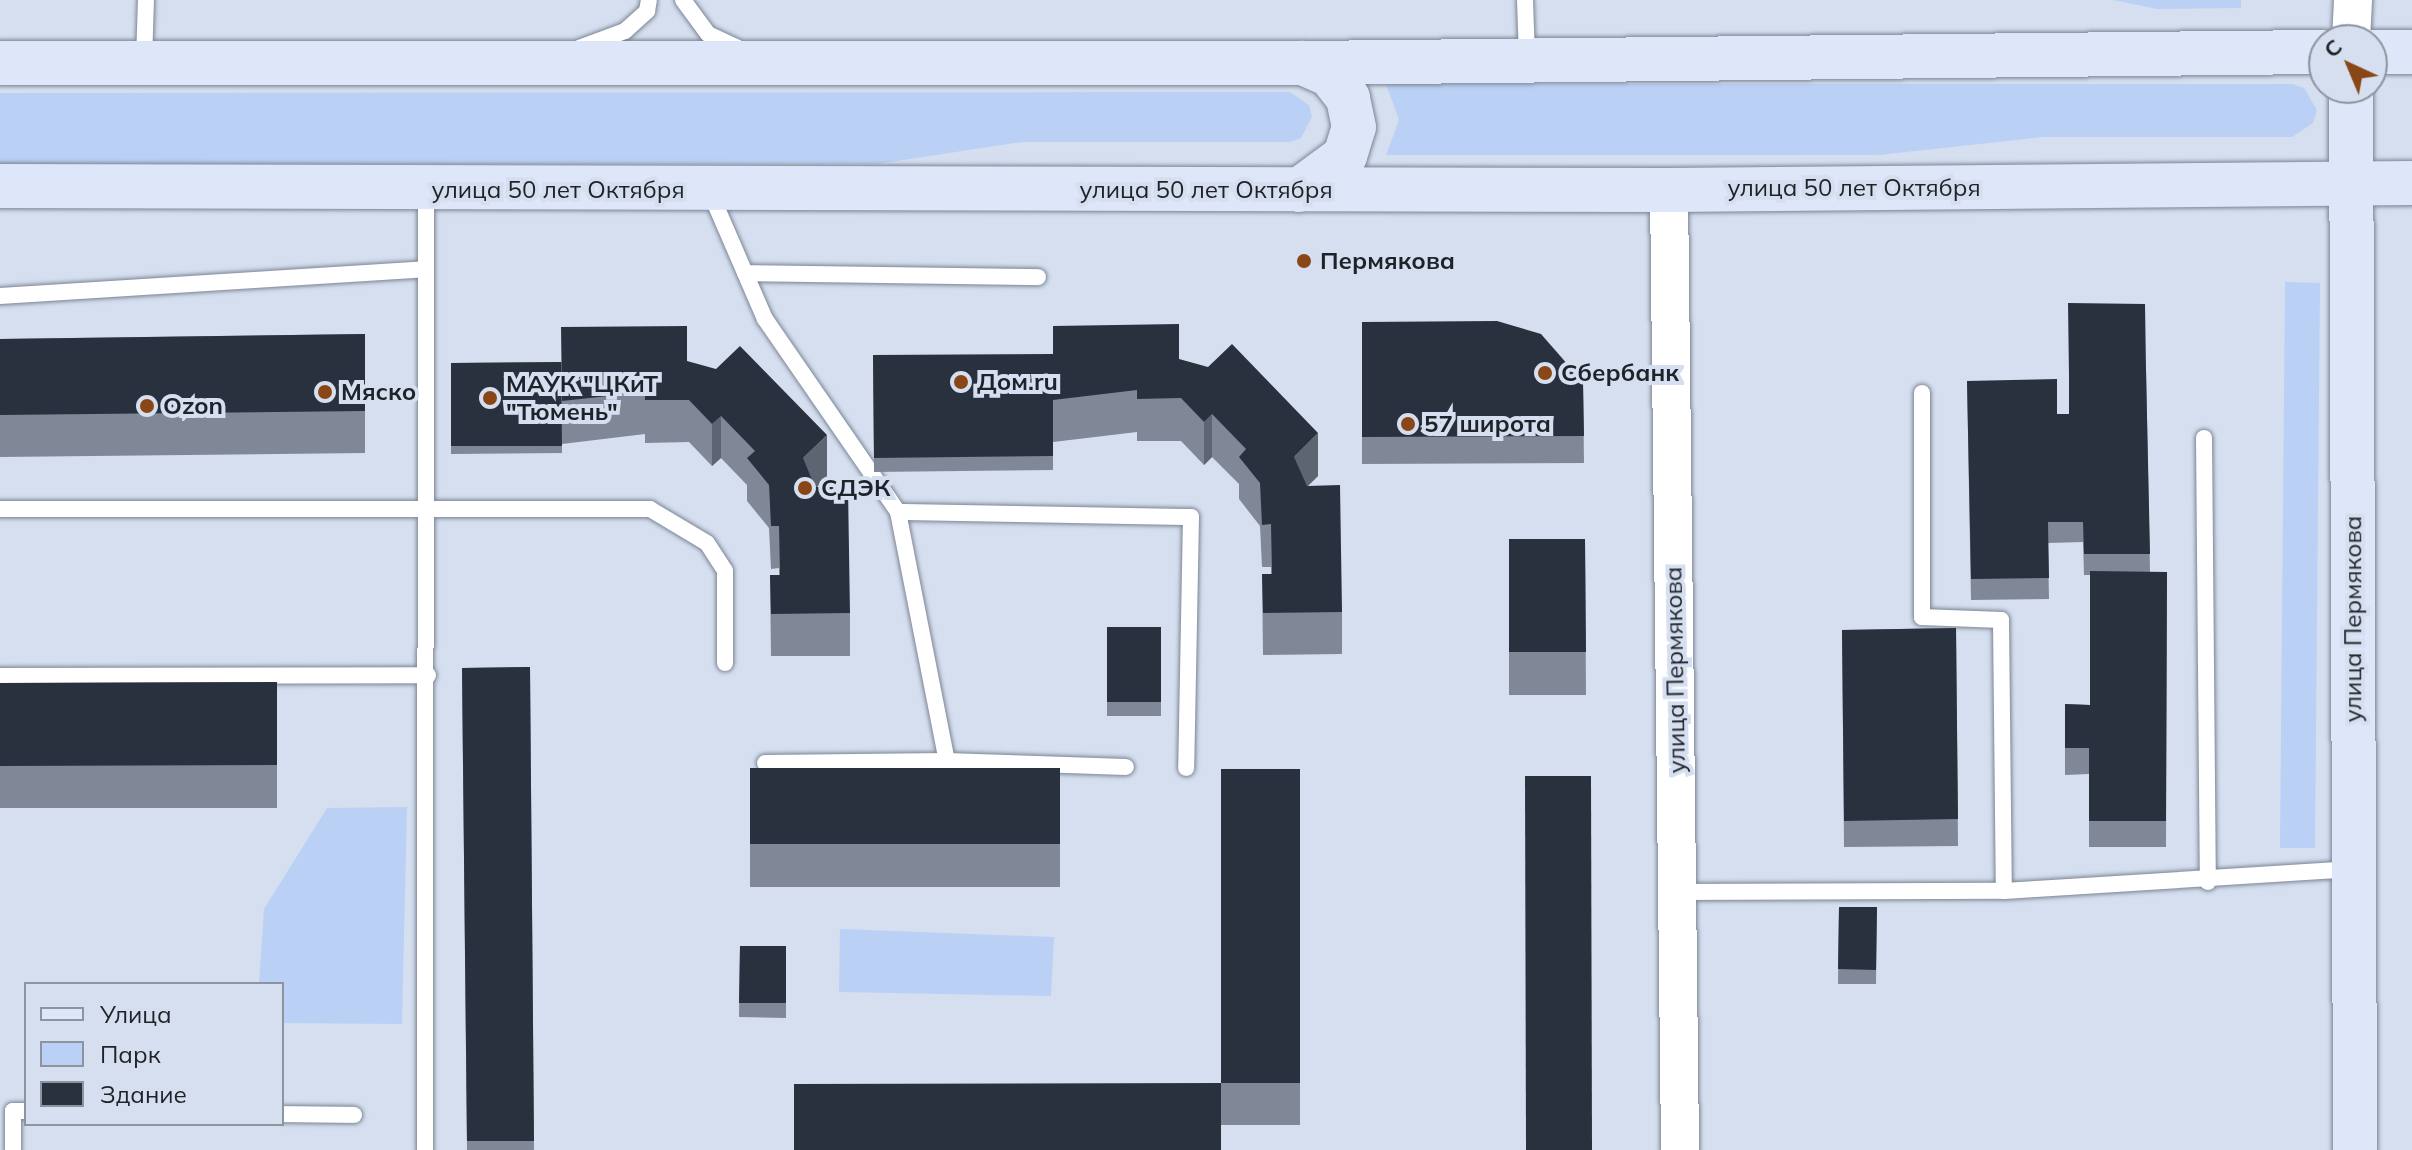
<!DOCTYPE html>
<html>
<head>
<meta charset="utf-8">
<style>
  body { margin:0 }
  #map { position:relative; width:2412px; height:1150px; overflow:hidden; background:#d5dff0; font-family:Mulish,sans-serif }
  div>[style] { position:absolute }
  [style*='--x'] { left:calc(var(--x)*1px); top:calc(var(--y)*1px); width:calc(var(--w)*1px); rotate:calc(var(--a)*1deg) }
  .green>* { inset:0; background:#bbd0f5 }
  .roads { filter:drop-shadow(0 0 2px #7c8594) drop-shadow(0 0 2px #7c8594) }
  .service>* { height:16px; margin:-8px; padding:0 8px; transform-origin:8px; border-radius:8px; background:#fff }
  .tertiary>* { height:38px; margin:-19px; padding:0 19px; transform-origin:19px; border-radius:19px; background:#fff }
  .secondary>* { height:44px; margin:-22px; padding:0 22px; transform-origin:22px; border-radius:22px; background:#dde7f9 }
  .wall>* { inset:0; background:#808897 }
  .shaded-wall>* { inset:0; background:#5d6573 }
  .building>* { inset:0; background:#2a313e }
  .dots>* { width:22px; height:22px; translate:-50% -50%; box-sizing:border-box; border:4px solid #d5dff0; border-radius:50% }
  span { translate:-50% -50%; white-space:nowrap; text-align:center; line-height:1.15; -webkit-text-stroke:8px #d5dff0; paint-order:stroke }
  .street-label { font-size:24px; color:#1f2329 }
  .poi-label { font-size:24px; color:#1f2329; font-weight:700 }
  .left { translate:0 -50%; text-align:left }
  .legend { position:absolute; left:24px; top:982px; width:260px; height:144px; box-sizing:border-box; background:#d5dff0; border:2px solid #8c94a0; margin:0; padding:10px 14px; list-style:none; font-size:24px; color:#1f2329 }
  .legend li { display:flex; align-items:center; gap:16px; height:40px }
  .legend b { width:40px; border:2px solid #8c94a0 }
  .north { position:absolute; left:2308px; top:24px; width:80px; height:80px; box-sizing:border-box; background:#d5dff0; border:2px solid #8c94a0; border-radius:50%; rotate:316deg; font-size:22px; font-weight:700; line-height:32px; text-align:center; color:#1f2329 }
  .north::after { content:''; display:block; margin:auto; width:28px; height:36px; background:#894717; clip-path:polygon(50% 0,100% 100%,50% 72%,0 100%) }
</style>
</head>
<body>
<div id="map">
  <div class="green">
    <i style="clip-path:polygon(2113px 0,2241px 0,2241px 8px,2157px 9px)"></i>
    <i style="clip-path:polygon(1386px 84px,2292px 84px,2304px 88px,2317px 110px,2313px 123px,2292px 137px,2043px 137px,1879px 155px,1386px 155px,1399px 120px)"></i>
    <i style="clip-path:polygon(1290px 92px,1309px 105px,1312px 117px,1301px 138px,1290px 142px,1022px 142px,877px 164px,0 164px,0 93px)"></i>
    <i style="clip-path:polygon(2285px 282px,2320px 283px,2315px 848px,2280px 848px)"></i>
    <i style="clip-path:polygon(407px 807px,402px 1024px,282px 1023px,282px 984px,259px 984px,264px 909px,327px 808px)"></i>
    <i style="clip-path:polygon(840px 929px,1054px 937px,1051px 996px,839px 992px)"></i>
  </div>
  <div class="roads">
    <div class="service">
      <i style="--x:683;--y:0;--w:42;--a:53.7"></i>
      <i style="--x:708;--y:34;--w:35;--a:25"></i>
      <i style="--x:1525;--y:0;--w:57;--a:88"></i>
      <i style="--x:579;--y:48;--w:49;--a:-20.3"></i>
      <i style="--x:625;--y:31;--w:30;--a:-42"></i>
      <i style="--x:647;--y:11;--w:11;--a:-80"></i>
      <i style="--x:144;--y:62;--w:62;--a:-88.2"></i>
      <i style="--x:710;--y:192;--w:138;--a:66.6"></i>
      <i style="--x:765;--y:319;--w:234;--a:55.4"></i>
      <i style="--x:898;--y:512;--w:254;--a:78.9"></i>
      <i style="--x:947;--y:761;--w:179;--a:1.9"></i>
      <i style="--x:745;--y:273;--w:293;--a:0.8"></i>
      <i style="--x:0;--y:296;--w:426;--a:-3.6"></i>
      <i style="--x:1922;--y:393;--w:224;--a:90"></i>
      <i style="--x:1922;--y:617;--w:79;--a:2.2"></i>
      <i style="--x:2001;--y:620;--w:271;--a:89.4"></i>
      <i style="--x:2004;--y:891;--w:350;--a:-3.6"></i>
      <i style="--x:2204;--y:438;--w:444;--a:89.5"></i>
      <i style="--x:0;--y:509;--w:650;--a:0"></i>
      <i style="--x:650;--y:509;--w:66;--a:30.8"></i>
      <i style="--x:707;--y:543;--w:33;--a:57"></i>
      <i style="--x:725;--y:571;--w:92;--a:90"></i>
      <i style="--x:898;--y:512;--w:293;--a:1"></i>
      <i style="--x:1191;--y:517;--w:251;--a:91.1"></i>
      <i style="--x:0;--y:676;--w:428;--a:-0.1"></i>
      <i style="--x:765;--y:763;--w:182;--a:-0.6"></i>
      <i style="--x:1677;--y:892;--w:327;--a:-0.2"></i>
      <i style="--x:282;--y:1114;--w:72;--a:0.8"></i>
      <i style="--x:13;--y:1150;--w:39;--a:-90"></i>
      <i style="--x:13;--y:1111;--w:13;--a:0"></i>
      <i style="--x:425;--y:1150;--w:959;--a:-89.94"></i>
    </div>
    <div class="tertiary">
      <i style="--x:2351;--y:40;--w:40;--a:-87.1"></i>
      <i style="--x:1669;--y:190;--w:960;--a:89.34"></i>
    </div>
    <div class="secondary">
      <i style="--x:2372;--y:52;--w:40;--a:0"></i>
      <i style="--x:0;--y:63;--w:1303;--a:0"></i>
      <i style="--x:1303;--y:63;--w:1021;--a:-0.62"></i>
      <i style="--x:2351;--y:88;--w:1062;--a:89.78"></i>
      <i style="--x:0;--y:186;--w:1669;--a:0.14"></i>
      <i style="--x:1669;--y:190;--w:743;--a:-0.54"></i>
      <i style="--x:1299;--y:190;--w:57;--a:-36.5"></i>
      <i style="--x:1345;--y:156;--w:30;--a:-73"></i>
      <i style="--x:1354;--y:127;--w:30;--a:-102"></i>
      <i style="--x:1348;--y:98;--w:29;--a:-128"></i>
      <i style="--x:1330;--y:75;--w:30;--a:-156"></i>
    </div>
  </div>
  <div class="wall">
    <i style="clip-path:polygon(1362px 322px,1583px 382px,1584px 463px,1362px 464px)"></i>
    <i style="clip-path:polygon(365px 334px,365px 453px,0 457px,0 339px)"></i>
    <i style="clip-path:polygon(873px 355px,1179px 359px,1318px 476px,1308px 486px,1342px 612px,1342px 654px,1263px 655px,1262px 574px,1271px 574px,1271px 567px,1262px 567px,1260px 526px,1239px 499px,1239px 484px,1212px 457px,1204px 465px,1181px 441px,1137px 441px,1137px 432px,1053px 442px,1053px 470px,874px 472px)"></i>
    <i style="clip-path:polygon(687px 361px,827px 477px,817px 487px,850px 613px,850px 656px,771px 656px,770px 575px,779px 575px,779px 568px,771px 569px,769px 528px,747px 501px,747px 485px,721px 458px,712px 466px,689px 442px,645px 443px,645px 434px,562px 444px,562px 453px,451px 454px,451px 363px)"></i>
    <i style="clip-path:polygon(2146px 369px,2150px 572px,2167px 572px,2166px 847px,2089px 847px,2089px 774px,2065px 775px,2065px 704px,2090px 705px,2090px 575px,2084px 575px,2083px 542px,2048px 543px,2049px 599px,1971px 600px,1967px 381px,2057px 414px,2069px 414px)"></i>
    <i style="clip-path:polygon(1509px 539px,1585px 539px,1586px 695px,1509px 695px)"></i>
    <i style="clip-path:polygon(1107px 627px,1161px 627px,1161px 716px,1107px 716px)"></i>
    <i style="clip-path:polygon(1956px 628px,1958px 846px,1844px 847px,1842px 630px)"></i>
    <i style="clip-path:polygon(530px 667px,534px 1150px,467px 1150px,462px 668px)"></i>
    <i style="clip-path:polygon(277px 682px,277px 808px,0 808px,0 683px)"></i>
    <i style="clip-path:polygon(750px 768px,1060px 768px,1060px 887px,750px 887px)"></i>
    <i style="clip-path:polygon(1300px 769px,1300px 1125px,1221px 1125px,1221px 1083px)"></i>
    <i style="clip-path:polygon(1839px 907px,1877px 907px,1876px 984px,1838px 984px)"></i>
    <i style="clip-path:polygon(740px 946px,786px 946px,786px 1018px,739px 1017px)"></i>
  </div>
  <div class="shaded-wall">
    <i style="clip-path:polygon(1212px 414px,1212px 457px,1204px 465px,1204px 422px)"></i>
    <i style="clip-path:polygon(721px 416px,721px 458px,712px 466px,712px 424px)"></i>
    <i style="clip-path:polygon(1318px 433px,1318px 476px,1294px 499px,1294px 457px)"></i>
    <i style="clip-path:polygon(827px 435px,827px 477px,803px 501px,803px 458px)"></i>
  </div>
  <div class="building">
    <i style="clip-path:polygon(2068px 303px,2145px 304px,2146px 369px,2069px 369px,2069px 376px)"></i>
    <i style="clip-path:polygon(1497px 321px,1541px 334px,1583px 382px,1584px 436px,1362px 437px,1362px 322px)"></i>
    <i style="clip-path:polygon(1179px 324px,1179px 359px,1208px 367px,1232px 344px,1318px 433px,1294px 457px,1307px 486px,1340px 485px,1342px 612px,1263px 613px,1262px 574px,1272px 574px,1271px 524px,1262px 525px,1260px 483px,1239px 457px,1246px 449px,1212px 414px,1204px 422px,1181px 398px,1137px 399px,1137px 390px,1053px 400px,1053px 326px)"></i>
    <i style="clip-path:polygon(687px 326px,687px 361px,716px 369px,740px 346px,827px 435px,803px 458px,815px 487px,848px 487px,850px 613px,771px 614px,770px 575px,780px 575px,779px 526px,771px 526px,769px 485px,747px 458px,755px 451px,721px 416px,712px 424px,689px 400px,645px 400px,645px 392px,562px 401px,561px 327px)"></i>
    <i style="clip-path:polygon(365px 334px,365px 411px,0 415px,0 339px)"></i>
    <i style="clip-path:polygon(1053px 354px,1053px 456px,874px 458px,873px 355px)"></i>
    <i style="clip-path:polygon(561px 362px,562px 446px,451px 446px,451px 363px)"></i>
    <i style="clip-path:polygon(2069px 369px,2146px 369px,2150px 554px,2084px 554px,2083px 522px,2048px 522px,2049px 578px,1971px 579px,1967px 381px,2057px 379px,2057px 414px,2069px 414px)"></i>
    <i style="clip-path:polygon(1509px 539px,1585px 539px,1586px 652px,1509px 652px)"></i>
    <i style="clip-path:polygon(2090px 571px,2167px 572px,2166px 821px,2089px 821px,2089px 748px,2065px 748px,2065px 704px,2090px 705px)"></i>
    <i style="clip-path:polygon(1107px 627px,1161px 627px,1161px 702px,1107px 702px)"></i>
    <i style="clip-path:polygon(1956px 628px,1958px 819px,1844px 821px,1842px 630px)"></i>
    <i style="clip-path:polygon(530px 667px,534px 1141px,467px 1141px,462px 668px)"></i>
    <i style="clip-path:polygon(277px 682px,277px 765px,0 766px,0 683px)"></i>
    <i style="clip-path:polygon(750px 768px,1060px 768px,1060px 844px,750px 844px)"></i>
    <i style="clip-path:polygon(1221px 769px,1300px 769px,1300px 1083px,1221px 1083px)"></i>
    <i style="clip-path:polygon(1525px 776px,1591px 776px,1592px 1150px,1526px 1150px)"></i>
    <i style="clip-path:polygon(1839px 907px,1877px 907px,1876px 970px,1838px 969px)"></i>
    <i style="clip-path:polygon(740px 946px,786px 946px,786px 1003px,739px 1003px)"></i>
    <i style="clip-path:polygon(1221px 1083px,1221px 1150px,794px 1150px,794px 1084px)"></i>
  </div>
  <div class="dots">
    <i style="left:1304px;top:261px;background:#894717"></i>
    <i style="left:1545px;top:373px;background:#894717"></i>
    <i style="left:961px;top:382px;background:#894717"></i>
    <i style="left:325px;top:392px;background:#894717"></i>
    <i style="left:490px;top:398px;background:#894717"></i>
    <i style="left:147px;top:406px;background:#894717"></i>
    <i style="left:1408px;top:424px;background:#894717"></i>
    <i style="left:805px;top:488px;background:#894717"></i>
  </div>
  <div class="street-label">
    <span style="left:1854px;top:188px">улица 50 лет Октября</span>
    <span style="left:558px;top:190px">улица 50 лет Октября</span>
    <span style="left:1206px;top:190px">улица 50 лет Октября</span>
    <span style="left:2353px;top:619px;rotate:-90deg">улица Пермякова</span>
    <span style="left:1675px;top:670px;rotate:-91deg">улица Пермякова</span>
  </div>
  <div class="poi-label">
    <span class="left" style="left:1320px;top:261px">Пермякова</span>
    <span class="left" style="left:1561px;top:373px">Сбербанк</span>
    <span class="left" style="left:977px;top:382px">Дом.ru</span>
    <span class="left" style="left:506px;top:398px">МАУК "ЦКиТ<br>"Тюмень"</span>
    <span class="left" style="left:341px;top:392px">Мяско</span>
    <span class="left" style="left:163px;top:406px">Ozon</span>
    <span class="left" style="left:1424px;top:424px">57 широта</span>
    <span class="left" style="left:821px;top:488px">СДЭК</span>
  </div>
  <ul class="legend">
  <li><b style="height:10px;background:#dde7f9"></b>Улица</li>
  <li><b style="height:22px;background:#bbd0f5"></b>Парк</li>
  <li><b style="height:22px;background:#2a313e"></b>Здание</li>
  </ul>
  <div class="north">С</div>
</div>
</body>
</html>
